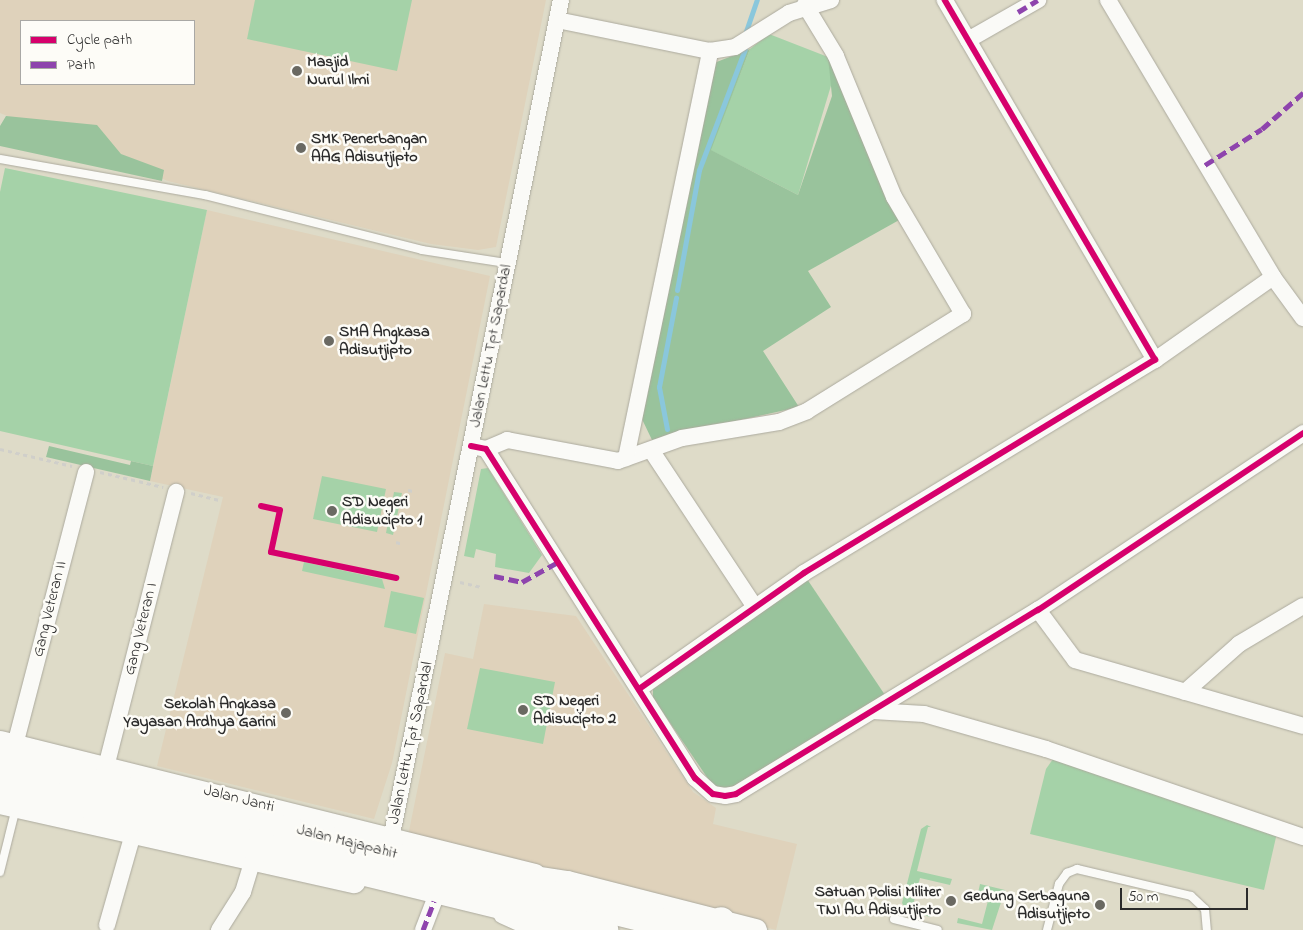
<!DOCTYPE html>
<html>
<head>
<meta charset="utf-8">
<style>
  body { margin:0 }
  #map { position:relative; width:1303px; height:930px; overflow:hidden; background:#dedbc8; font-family:"Indie Flower",sans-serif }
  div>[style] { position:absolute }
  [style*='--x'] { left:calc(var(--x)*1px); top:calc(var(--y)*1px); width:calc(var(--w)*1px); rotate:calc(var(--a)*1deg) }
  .built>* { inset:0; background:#dfd2bb }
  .green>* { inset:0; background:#a5d2a8 }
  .forest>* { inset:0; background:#99c39c }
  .stream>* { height:5px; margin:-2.5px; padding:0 2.5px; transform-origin:2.5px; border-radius:2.5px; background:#8ac7dc }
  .path>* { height:3px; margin-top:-1.5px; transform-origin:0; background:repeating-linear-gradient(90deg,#d0cfca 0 4px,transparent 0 8px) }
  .roads { filter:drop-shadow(0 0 1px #acaa9e) drop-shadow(0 0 1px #acaa9e) }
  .lane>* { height:8px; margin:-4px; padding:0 4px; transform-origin:4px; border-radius:4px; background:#fafaf7 }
  .street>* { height:16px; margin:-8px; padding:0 8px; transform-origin:8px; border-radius:8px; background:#fafaf7 }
  .secondary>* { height:22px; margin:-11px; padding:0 11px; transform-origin:11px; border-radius:11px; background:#fafaf7 }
  .highway>* { height:28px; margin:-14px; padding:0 14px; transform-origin:14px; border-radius:14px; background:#fafaf7 }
  .quiet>* { height:5px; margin-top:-2.5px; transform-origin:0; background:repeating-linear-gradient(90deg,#8e44ad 0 10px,transparent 0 15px) }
  .cycleway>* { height:6px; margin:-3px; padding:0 3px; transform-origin:3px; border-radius:3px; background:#d6006c }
  .dots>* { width:14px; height:14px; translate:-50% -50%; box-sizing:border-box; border:2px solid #fdfcf7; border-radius:50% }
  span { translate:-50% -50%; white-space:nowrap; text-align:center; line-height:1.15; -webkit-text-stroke:5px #fdfcf7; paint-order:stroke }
  .poi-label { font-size:16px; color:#2b2b2b; font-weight:700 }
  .left { translate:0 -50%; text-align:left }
  .right { translate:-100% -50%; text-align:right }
  .street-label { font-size:16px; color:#2b2b2b }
  .legend { position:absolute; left:20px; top:20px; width:175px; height:65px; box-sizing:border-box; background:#fdfcf7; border:1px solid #a9a8a5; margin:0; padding:6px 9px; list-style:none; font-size:15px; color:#2b2b2b }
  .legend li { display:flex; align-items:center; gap:10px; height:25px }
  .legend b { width:25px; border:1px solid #a9a8a5 }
  .scale { position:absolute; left:1120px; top:888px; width:128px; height:22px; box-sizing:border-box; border:2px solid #2b2b2b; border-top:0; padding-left:6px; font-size:15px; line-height:18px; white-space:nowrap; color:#2b2b2b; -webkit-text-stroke:4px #fdfcf7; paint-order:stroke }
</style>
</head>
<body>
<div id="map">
  <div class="built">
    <i style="clip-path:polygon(evenodd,0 0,546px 0,496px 247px,478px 250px,431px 244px,168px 181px,0 113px,0 0,21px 21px,194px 21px,194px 84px,21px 84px,21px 21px)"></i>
    <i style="clip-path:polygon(207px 210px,490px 276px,392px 763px,374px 819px,157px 766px,223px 497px,150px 481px)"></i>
    <i style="clip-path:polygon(484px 604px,576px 616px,693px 792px,716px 808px,713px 824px,797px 844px,776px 930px,408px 836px,445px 653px,473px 659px)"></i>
  </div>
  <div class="green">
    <i style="clip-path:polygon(255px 0,412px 0,397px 71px,247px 39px)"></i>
    <i style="clip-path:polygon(769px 34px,828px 57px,833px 79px,798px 195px,710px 150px,750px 49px)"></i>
    <i style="clip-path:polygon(5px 168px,207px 210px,153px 466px,0 431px,0 192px)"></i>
    <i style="clip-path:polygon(488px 468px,542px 555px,529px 573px,495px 567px,496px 554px,476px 549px,474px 558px,464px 556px,481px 469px)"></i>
    <i style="clip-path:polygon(322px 476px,386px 489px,377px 532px,313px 519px)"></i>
    <i style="clip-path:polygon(394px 492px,402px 493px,393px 535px,386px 533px)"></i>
    <i style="clip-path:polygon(304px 562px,382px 579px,385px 589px,302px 571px)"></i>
    <i style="clip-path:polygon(391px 591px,424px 598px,416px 634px,384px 627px)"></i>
    <i style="clip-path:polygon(480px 668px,555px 682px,543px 744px,467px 729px)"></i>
    <i style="clip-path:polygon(1053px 759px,1279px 824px,1264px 890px,1030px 834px,1046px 769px)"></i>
    <i style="clip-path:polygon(927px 825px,931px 827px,928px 827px,917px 871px,952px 879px,950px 885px,920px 878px,913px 905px,936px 912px,930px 917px,906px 910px,902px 903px,921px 829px)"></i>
    <i style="clip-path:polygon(980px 884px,1005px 890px,992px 930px,957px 923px,958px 918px,982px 924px,989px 897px,978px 893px)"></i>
  </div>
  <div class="forest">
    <i style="clip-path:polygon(750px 49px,711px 150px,798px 195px,832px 96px,828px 57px,901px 219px,808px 271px,831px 307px,763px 351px,799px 407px,652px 440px,641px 417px,714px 63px)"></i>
    <i style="clip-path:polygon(6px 116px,97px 125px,121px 154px,164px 170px,162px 181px,0 146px,0 126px)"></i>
    <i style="clip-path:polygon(49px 446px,130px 465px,131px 461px,153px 466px,150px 481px,46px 457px)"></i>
    <i style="clip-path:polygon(807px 579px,885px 695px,729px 789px,713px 786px,653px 698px,653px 686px)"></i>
  </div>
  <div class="stream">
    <i style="--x:745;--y:34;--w:36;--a:-71"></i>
    <i style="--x:677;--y:290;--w:122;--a:-79.6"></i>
    <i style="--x:699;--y:170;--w:129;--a:-69.2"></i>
    <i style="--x:667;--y:429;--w:43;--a:-100.8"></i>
    <i style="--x:659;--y:387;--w:91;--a:-79.2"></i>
  </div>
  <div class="path">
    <i style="--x:0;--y:449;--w:74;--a:13.3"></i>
    <i style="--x:100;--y:472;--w:65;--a:13.4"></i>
    <i style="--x:408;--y:490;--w:5;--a:11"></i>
    <i style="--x:191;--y:493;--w:30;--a:14"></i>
    <i style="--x:396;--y:542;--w:7;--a:16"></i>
    <i style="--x:460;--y:582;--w:22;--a:13"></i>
  </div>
  <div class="roads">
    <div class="lane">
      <i style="--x:0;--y:159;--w:208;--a:10"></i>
      <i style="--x:205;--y:195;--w:224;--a:14.2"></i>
      <i style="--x:422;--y:250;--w:85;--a:8.8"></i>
      <i style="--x:0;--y:872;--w:66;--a:-76"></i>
      <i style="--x:894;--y:919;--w:45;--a:14"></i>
      <i style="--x:1047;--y:930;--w:48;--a:-75.4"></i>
      <i style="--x:1059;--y:884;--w:14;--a:-54"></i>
      <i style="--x:1067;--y:873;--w:11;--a:-22"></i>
      <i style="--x:1077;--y:869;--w:117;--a:13.3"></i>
      <i style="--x:1191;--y:896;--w:19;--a:43"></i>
      <i style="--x:1205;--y:909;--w:21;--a:85"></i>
    </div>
    <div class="street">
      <i style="--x:1108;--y:0;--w:322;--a:59.2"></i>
      <i style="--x:1273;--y:277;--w:51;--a:53.8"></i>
      <i style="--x:557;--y:20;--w:156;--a:11.5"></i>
      <i style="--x:710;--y:51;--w:25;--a:-9"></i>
      <i style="--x:735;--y:47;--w:64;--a:-32.2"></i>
      <i style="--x:789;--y:13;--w:44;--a:-17.2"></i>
      <i style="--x:968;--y:40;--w:81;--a:-29.7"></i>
      <i style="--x:1155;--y:360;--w:144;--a:-35.1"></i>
      <i style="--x:471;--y:446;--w:15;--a:11"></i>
      <i style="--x:486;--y:449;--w:390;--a:57.6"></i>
      <i style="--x:695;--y:778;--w:24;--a:42"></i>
      <i style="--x:713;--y:794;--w:12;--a:9"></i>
      <i style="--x:725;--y:796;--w:11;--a:-10"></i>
      <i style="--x:736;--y:794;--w:354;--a:-31.4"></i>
      <i style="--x:1038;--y:610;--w:319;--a:-33.7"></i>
      <i style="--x:486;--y:449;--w:23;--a:-23"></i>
      <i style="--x:507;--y:440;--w:113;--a:10.7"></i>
      <i style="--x:618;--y:461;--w:68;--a:-19.8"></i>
      <i style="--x:682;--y:438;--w:98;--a:-9.4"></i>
      <i style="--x:779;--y:422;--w:30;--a:-21"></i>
      <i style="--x:807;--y:411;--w:184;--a:-31.9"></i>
      <i style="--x:963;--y:314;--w:136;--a:-120.5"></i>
      <i style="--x:894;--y:197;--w:152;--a:-112.4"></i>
      <i style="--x:836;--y:56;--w:60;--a:-121.3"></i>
      <i style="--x:651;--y:450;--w:188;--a:56.5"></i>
      <i style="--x:626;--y:458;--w:416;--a:-78.3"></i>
      <i style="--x:1038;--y:610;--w:62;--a:53.5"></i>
      <i style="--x:1075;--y:660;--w:237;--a:16.1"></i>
      <i style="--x:639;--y:689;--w:202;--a:-35.1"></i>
      <i style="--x:804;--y:573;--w:411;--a:-31.3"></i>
      <i style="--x:1155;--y:360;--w:417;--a:-120.3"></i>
      <i style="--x:1185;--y:692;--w:72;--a:-41.6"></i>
      <i style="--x:1239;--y:644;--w:74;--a:-30.7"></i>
      <i style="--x:873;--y:711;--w:51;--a:3.4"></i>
      <i style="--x:924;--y:714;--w:127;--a:16"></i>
      <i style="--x:1046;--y:749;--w:272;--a:18.9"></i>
      <i style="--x:15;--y:745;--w:282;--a:-75.4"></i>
      <i style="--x:106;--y:767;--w:284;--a:-75.7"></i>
      <i style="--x:391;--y:839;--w:856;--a:-78.55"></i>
      <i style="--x:107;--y:925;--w:95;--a:-74.1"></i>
      <i style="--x:219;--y:930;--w:45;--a:-57.7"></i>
      <i style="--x:243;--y:892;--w:34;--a:-73"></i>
      <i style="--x:423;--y:930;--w:31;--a:-69"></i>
    </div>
    <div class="secondary">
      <i style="--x:0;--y:742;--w:551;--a:13.96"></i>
      <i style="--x:0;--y:803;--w:363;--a:12.6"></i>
      <i style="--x:522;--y:875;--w:46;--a:8.8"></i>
      <i style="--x:567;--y:882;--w:195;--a:14.3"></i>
      <i style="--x:504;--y:913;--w:42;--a:24.1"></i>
    </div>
    <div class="highway">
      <i style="--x:0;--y:760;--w:714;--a:13.78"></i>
      <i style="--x:0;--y:783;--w:622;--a:13.68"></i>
      <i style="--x:719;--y:930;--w:9;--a:-77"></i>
    </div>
  </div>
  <div class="quiet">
    <i style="--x:1018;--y:12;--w:23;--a:-31"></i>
    <i style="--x:1205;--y:165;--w:67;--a:-32.3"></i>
    <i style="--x:1262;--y:129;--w:55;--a:-41.3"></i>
    <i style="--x:494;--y:576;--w:29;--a:12"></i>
    <i style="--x:522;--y:582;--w:39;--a:-29"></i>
    <i style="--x:423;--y:930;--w:31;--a:-69"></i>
  </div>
  <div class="cycleway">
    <i style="--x:471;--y:446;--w:15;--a:11"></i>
    <i style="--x:486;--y:449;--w:390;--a:57.6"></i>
    <i style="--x:695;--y:778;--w:24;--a:42"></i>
    <i style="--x:713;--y:794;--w:12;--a:9"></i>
    <i style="--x:725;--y:796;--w:11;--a:-10"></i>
    <i style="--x:736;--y:794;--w:354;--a:-31.4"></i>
    <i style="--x:1038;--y:610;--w:319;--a:-33.7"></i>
    <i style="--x:261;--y:506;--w:19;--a:12"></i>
    <i style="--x:280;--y:510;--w:43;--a:102.1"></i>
    <i style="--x:271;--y:552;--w:128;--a:11.7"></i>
    <i style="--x:639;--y:689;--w:202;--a:-35.1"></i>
    <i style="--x:804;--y:573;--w:411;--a:-31.3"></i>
    <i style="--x:1155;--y:360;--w:417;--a:-120.3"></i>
  </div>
  <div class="dots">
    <i style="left:297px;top:71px;background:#6a6962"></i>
    <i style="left:301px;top:148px;background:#6a6962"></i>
    <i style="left:329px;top:341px;background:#6a6962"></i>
    <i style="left:332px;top:511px;background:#6a6962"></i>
    <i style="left:523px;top:710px;background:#6a6962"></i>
    <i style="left:286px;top:713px;background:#6a6962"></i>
    <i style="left:951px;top:901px;background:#6a6962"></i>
    <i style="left:1100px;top:905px;background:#6a6962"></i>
  </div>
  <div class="poi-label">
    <span class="left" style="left:307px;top:71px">Masjid<br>Nurul Ilmi</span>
    <span class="left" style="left:311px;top:148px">SMK Penerbangan<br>AAG Adisutjipto</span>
    <span class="left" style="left:339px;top:341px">SMA Angkasa<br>Adisutjipto</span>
    <span class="left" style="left:342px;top:511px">SD Negeri<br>Adisucipto 1</span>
    <span class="left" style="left:533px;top:710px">SD Negeri<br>Adisucipto 2</span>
    <span class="right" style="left:276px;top:713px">Sekolah Angkasa<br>Yayasan Ardhya Garini</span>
    <span class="right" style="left:941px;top:901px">Satuan Polisi Militer<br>TNI AU Adisutjipto</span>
    <span class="right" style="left:1090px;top:905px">Gedung Serbaguna<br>Adisutjipto</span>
  </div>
  <div class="street-label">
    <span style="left:491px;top:346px;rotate:-79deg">Jalan Lettu Tpt Sapardal</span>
    <span style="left:50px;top:609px;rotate:-76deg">Gang Veteran II</span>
    <span style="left:141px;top:629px;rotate:-76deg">Gang Veteran I</span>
    <span style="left:411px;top:743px;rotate:-78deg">Jalan Lettu Tpt Sapardal</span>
    <span style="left:239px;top:799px;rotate:14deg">Jalan Janti</span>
    <span style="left:347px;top:842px;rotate:14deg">Jalan Majapahit</span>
  </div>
  <ul class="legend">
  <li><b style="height:6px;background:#d6006c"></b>Cycle path</li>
  <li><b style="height:6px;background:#8e44ad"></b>Path</li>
  </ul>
  <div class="scale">50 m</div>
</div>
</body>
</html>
